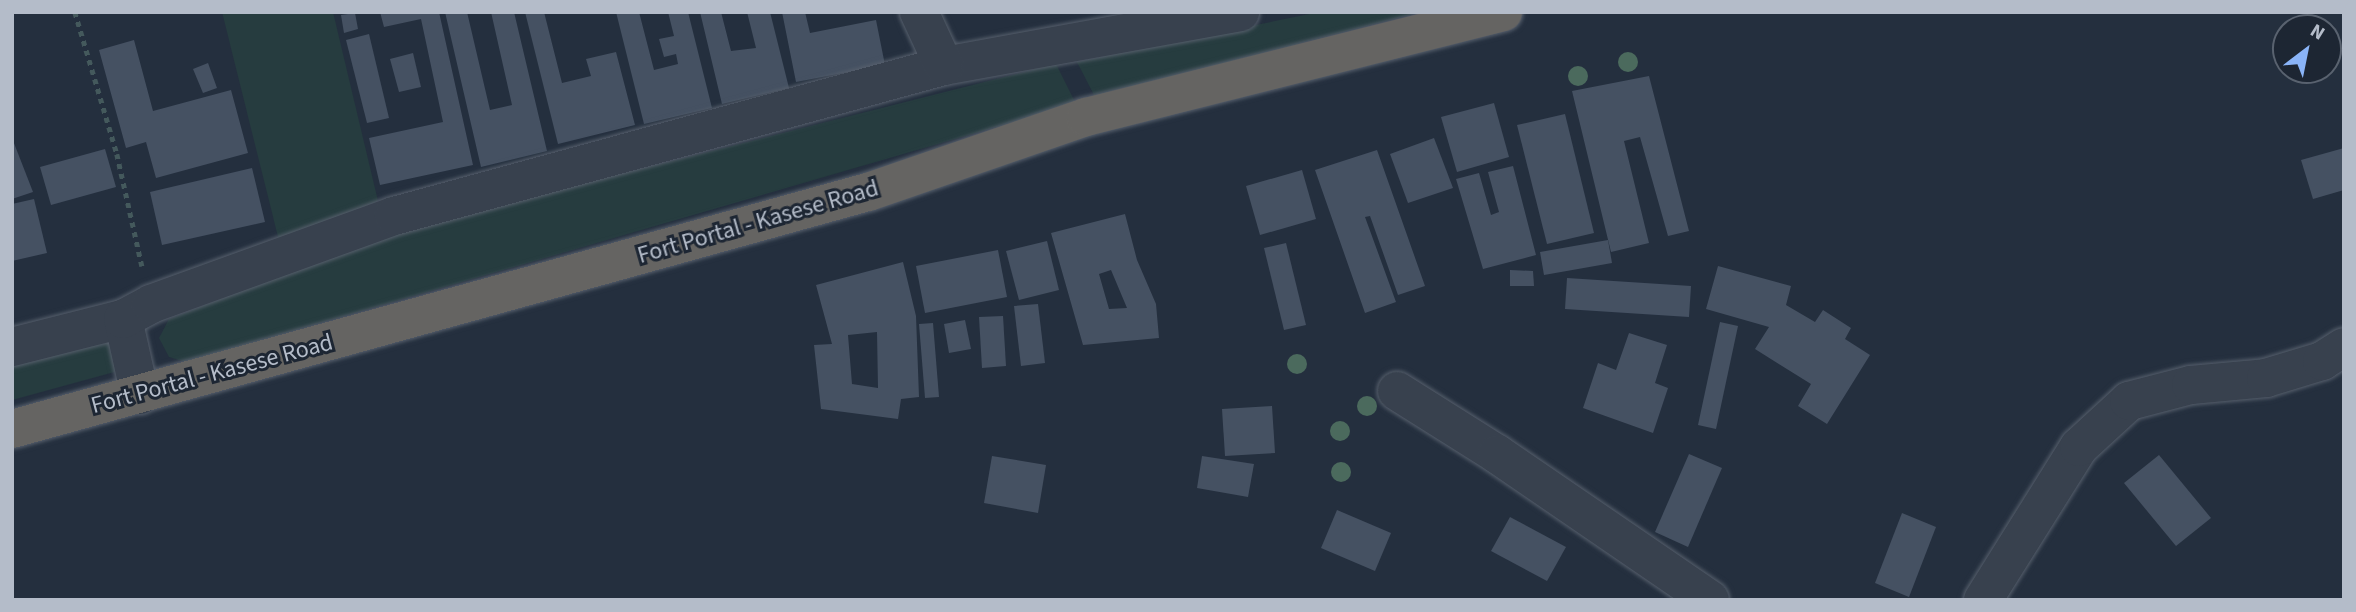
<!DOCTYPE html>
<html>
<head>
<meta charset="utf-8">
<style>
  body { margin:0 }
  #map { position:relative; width:2356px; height:612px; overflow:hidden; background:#242f3e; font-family:"Source Sans 3",sans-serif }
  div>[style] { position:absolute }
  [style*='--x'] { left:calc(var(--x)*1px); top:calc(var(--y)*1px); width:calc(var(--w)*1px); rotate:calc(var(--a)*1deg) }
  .green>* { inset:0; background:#263c3f }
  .building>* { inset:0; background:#455162 }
  .path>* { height:4.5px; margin-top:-2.25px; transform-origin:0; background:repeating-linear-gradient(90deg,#44595c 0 5px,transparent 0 10px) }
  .roads { filter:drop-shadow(0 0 2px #565f6c) drop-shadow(0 0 2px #565f6c) }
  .minor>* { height:38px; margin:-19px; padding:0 19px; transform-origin:19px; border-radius:19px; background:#38414e }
  .tertiary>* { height:38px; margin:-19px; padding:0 19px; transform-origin:19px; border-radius:19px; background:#38414e }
  .trunk>* { height:38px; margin:-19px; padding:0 19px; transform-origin:19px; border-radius:19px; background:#656462 }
  .trees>* { width:20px; height:20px; margin:-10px; border-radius:50%; background:#4b6a5d }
  span { translate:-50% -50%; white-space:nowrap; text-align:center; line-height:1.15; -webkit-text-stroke:6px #1d2633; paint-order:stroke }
  .street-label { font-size:24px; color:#b4bcc9 }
  .frame { position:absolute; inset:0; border:14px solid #b4bcc9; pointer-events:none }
  .north { position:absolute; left:2272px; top:14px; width:70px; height:70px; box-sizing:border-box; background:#1d2633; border:2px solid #59626f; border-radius:50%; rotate:32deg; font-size:19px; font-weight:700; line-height:28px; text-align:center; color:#b4bcc9 }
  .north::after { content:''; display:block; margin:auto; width:24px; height:32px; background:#8ab4f8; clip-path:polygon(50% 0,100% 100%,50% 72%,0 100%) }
</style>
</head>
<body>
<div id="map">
  <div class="green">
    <i style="clip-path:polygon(222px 12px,333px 12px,378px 201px,280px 245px)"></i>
    <i style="clip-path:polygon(1319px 12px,1421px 12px,1095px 97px,1077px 62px)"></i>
    <i style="clip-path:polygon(1056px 64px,1076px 104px,186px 362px,169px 357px,159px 338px,169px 319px,398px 230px)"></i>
    <i style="clip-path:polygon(100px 341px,117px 344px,118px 371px,12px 400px,12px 364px)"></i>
  </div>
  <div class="building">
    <i style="clip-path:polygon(380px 12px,439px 12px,473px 165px,380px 185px,369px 138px,443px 122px,421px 19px,384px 27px)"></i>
    <i style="clip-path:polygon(445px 12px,467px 12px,490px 110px,512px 105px,491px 12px,514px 12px,547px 151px,481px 167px)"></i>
    <i style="clip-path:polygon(525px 12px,544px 12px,562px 83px,591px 76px,586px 59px,616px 52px,635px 125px,558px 144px)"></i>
    <i style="clip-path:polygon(616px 12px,639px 12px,654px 70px,678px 64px,676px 54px,664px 57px,659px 39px,674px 36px,668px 12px,688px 12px,712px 108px,644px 124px)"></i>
    <i style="clip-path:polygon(700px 12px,721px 12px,731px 51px,756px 48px,747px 12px,770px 12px,789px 88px,722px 104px)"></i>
    <i style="clip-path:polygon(782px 12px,805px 12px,810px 33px,876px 20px,885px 65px,796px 82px)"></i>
    <i style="clip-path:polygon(355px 13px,358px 29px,344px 33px,341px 15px)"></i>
    <i style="clip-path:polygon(369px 34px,389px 118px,367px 123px,346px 40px)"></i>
    <i style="clip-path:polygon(134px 40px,153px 111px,231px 90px,248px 153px,156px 178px,146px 142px,126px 148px,99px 50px)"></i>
    <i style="clip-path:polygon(413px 53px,421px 87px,399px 92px,390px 59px)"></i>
    <i style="clip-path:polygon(208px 63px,217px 88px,203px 93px,193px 69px)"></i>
    <i style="clip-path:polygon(1649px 76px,1689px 231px,1668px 236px,1640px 137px,1624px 141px,1649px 243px,1611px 252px,1572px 91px)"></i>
    <i style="clip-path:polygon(1494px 103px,1509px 157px,1457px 172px,1441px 117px)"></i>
    <i style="clip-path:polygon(1565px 114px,1594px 233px,1547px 244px,1517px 125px)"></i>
    <i style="clip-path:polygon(12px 138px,33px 192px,12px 199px)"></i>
    <i style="clip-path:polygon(1434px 138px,1453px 188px,1408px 203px,1390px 154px)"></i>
    <i style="clip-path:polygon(2344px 148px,2344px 190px,2313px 199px,2301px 160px)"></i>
    <i style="clip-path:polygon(105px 149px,116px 187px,51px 205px,40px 167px)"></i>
    <i style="clip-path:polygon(1377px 150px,1425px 286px,1398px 295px,1370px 216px,1365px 217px,1396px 302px,1365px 313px,1315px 170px)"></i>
    <i style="clip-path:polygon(1513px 166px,1536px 255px,1483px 269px,1456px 179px,1479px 173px,1491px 215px,1499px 212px,1488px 172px)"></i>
    <i style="clip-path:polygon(252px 168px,265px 222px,162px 245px,150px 192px)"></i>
    <i style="clip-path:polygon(1302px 170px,1316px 219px,1260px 235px,1246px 186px)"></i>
    <i style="clip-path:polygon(34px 199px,47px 253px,12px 261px,12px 204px)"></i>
    <i style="clip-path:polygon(evenodd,1125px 214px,1137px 260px,1156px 304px,1159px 338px,1083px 345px,1051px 233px,1125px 214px,1111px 270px,1127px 308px,1109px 309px,1099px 274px,1111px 270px)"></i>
    <i style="clip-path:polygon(1608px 240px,1612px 263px,1544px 275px,1540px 252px)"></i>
    <i style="clip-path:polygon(1047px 241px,1059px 290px,1019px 300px,1006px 251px)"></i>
    <i style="clip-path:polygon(1286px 243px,1306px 325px,1284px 330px,1264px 248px)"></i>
    <i style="clip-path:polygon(998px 250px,1007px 297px,925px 313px,916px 266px)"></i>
    <i style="clip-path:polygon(evenodd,903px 262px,916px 316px,919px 397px,901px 399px,898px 419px,821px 409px,814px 345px,832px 344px,816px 285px,903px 262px,877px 332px,878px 388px,852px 384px,848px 335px,877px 332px)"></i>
    <i style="clip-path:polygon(1718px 266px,1791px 286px,1786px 305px,1815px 322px,1823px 310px,1851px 328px,1845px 339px,1870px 355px,1827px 424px,1798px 406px,1811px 384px,1755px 349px,1769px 327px,1706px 309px)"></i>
    <i style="clip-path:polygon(1510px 270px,1533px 271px,1534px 286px,1510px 286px)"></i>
    <i style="clip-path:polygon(1567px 278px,1691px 286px,1689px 317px,1565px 309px)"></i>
    <i style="clip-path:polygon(1038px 304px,1045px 363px,1021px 366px,1014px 306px)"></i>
    <i style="clip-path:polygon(1003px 316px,1006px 366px,982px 368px,979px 317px)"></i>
    <i style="clip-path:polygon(965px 320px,971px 349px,949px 353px,944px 324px)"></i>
    <i style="clip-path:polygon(1720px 322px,1738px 326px,1716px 429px,1698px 425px)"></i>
    <i style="clip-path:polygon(933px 323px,939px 397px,925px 398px,919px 324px)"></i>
    <i style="clip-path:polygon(1629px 333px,1667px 345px,1655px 383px,1668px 388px,1653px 433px,1583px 408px,1598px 363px,1616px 370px)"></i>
    <i style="clip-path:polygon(1272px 406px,1275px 453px,1225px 456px,1222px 409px)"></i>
    <i style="clip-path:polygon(1689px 454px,1722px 468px,1688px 547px,1655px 532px)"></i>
    <i style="clip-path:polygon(2159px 455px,2211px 518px,2176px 546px,2124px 483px)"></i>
    <i style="clip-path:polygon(992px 456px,1046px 465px,1038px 513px,984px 503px)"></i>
    <i style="clip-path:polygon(1202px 456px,1254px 464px,1248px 497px,1197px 488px)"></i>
    <i style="clip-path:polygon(1337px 510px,1391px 533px,1375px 571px,1321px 548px)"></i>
    <i style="clip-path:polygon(1902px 513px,1936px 527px,1909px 597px,1875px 583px)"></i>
    <i style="clip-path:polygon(1510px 517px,1566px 547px,1547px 581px,1491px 551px)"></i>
  </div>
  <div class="path">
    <i style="--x:75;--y:12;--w:148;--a:73.5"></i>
    <i style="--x:117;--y:154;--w:115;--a:77.4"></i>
  </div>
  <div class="roads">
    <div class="minor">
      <i style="--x:944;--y:66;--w:301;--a:-10.3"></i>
      <i style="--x:12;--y:347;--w:114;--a:-14.2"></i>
      <i style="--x:1397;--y:391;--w:118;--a:32.2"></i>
      <i style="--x:1497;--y:454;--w:258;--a:34.4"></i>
      <i style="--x:1983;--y:600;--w:181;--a:-57.9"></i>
      <i style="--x:2079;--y:447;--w:68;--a:-42.6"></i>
      <i style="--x:2129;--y:401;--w:64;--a:-14.5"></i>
      <i style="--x:2191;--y:385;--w:75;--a:-5.3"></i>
      <i style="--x:2266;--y:378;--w:59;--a:-16.9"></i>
      <i style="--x:2322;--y:361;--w:26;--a:-32"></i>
    </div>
    <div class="tertiary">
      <i style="--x:140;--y:395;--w:78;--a:-102.6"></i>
      <i style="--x:123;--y:319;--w:32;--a:-28"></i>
      <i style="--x:151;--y:304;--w:258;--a:-19.9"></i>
      <i style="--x:394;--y:216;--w:570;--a:-15.26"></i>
      <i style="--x:944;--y:66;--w:60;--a:-114.8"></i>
    </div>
    <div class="trunk">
      <i style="--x:12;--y:429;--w:888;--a:-15.48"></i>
      <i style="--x:868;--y:192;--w:231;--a:-19"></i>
      <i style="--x:1086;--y:117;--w:430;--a:-14.1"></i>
    </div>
  </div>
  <div class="trees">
    <i style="left:1628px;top:62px"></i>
    <i style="left:1578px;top:76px"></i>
    <i style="left:1297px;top:364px"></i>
    <i style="left:1367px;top:406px"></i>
    <i style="left:1340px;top:431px"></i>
    <i style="left:1341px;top:472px"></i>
  </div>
  <div class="street-label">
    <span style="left:758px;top:222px;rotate:-16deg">Fort Portal - Kasese Road</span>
    <span style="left:212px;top:374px;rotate:-15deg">Fort Portal - Kasese Road</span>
  </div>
  <div class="frame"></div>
  <div class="north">N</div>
</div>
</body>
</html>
